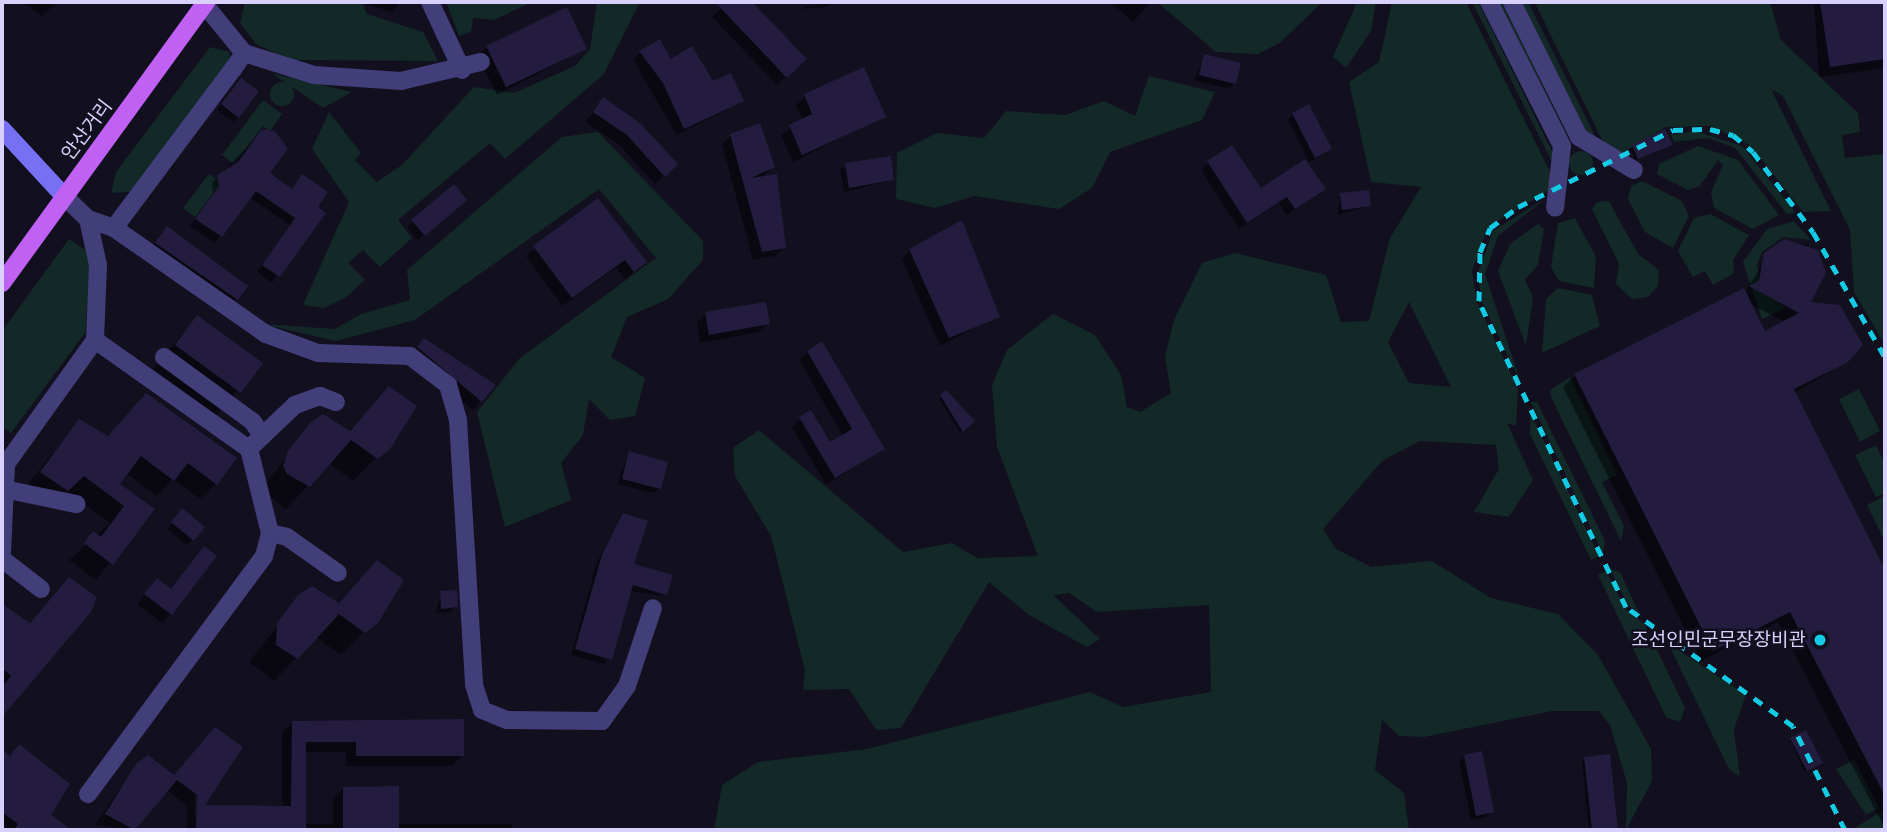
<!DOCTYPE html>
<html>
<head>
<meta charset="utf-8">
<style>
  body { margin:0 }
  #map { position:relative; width:1887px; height:832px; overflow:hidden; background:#120f1f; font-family:"Asap Condensed","Noto Sans KR",sans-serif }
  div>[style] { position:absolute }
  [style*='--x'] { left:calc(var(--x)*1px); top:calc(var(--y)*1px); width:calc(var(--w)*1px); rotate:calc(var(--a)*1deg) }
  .green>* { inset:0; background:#122928 }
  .round { border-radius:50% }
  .shadow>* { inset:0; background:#0007 }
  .building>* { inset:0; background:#241c3f }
  .street>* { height:18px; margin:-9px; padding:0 9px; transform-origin:9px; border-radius:9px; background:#413e7a }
  .secondary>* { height:18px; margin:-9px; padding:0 9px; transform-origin:9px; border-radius:9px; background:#7670f3 }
  .primary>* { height:18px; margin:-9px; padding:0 9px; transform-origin:9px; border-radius:9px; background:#bf61f2 }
  .rail>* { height:5px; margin-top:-2.5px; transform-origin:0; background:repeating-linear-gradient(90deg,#13cbe5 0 10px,transparent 0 19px) }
  .dots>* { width:19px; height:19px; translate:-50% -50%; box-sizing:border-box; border:4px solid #120f1f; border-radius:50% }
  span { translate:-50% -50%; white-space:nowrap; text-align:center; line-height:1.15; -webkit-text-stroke:5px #120f1f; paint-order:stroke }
  .street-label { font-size:19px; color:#d7d1fb }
  .poi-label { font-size:19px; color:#d7d1fb }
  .right { translate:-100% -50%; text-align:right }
  .frame { position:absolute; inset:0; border:4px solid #d7d1fb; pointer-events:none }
</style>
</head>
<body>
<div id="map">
  <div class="green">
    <i style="clip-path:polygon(245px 2px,362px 2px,367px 14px,423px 32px,438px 61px,289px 60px,256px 44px,240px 23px)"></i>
    <i style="clip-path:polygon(446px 2px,532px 2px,494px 20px,473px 18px,471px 32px,459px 36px)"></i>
    <i style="clip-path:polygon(597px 2px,640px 2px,604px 74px,505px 159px,490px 143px,398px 220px,412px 238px,380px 267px,363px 250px,348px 263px,365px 280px,345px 298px,324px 308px,303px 305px,349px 202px,312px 149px,329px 112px,361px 153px,355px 160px,377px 182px,402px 165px,474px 87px,514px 93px,575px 66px,590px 49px)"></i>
    <i style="clip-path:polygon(1157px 2px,1322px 2px,1281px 42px,1258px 54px,1216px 52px)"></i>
    <i style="clip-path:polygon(1357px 2px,1376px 2px,1371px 31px,1346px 68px,1333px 57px)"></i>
    <i style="clip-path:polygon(evenodd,1392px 2px,1466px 2px,1551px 174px,1550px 190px,1488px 227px,1472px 271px,1477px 302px,1518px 389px,1516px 426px,1507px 423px,1533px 480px,1509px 517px,1474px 512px,1499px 469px,1496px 445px,1420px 441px,1382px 461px,1323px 529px,1336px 549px,1371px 567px,1432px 561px,1491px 598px,1558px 614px,1598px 655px,1651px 749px,1652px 781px,1626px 830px,1627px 783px,1610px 725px,1599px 711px,1552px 711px,1424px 737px,1399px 736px,1382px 720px,1375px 770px,1404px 793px,1409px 830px,714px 830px,722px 785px,758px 762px,867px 749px,1090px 692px,1123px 707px,1211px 692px,1209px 605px,1097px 612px,1069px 593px,1053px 595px,1100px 639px,1087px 647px,1029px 615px,989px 582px,901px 728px,876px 730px,849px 689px,803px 690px,805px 670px,771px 536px,735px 476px,733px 448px,759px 430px,903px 552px,952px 543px,977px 558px,1038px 556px,997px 447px,992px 385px,1007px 350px,1053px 314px,1095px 335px,1121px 375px,1127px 407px,1140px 412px,1171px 393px,1165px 357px,1174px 320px,1202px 263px,1235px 253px,1326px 275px,1341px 322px,1369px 321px,1390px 238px,1421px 187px,1371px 182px,1349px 82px,1379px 62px,1392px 2px,1409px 302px,1451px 387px,1409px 383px,1388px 342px,1409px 302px)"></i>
    <i style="clip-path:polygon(1472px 2px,1478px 2px,1552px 151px,1553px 164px)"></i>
    <i style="clip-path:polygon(1497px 2px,1503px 2px,1566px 133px,1563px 133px)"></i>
    <i style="clip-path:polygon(1521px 2px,1528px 2px,1599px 144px,1588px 136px)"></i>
    <i style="clip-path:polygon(1543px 2px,1770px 2px,1781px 40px,1858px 113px,1860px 132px,1842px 135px,1845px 158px,1884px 154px,1885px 345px,1854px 292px,1850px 230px,1783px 96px,1771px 89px,1831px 211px,1803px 212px,1751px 146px,1711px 126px,1666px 127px,1620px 154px,1606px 148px,1536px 5px)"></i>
    <i style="clip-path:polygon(210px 47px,230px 52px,229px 61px,142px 179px,129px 192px,111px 193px,116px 172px)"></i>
    <i style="clip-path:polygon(271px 73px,352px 92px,323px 108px)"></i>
    <i style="clip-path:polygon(1149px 76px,1215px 92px,1202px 120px,1110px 152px,1092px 188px,1059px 209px,974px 196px,935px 208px,896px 199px,897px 153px,937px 133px,984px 138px,1006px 111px,1065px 115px,1104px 101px,1135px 116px)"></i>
    <i class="round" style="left:270px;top:82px;width:24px;height:24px"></i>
    <i style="clip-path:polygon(263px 100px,282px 114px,270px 131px,263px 126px,234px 164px,222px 155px)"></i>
    <i style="clip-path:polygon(1695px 131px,1742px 146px,1795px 212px,1787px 214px,1735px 148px,1708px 138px,1674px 142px,1671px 135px)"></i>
    <i style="clip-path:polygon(598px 132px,703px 241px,703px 260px,668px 299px,627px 317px,611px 357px,645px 378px,635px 416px,610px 420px,589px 399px,583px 435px,561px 463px,571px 500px,505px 527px,477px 412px,520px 358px,656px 258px,599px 189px,415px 320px,336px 341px,263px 324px,335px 329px,361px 314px,410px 300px,407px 270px,562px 137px)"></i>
    <i style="clip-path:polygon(1698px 146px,1738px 160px,1779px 215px,1753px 229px,1714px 208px,1711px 192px,1723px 165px,1718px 160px,1700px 186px,1688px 190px,1657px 174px,1659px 164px)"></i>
    <i class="round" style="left:1569px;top:151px;width:24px;height:24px"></i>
    <i style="clip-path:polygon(209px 174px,221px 183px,195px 217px,183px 208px)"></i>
    <i style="clip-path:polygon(1642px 181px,1682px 201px,1689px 216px,1673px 248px,1645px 232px,1628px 199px,1631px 186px)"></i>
    <i style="clip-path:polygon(1549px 196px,1498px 236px,1485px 274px,1521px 383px,1481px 300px,1478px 273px,1493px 231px)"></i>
    <i style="clip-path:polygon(1609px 201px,1638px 254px,1659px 270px,1658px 286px,1648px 297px,1632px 299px,1616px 284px,1619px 264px,1592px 209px,1597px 202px)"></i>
    <i style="clip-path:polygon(1710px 214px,1749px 235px,1733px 260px,1734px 273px,1713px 285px,1705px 271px,1693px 277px,1678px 251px,1694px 218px)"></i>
    <i style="clip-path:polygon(1575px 218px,1596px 257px,1594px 288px,1559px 281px,1551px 267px,1558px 223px)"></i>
    <i style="clip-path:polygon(1794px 221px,1811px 240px,1783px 237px,1762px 252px,1757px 264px,1761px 288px,1785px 308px,1762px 319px,1743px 262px,1767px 229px)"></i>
    <i style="clip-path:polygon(1538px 224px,1544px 229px,1538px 265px,1525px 280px,1533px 297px,1526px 346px,1498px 271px,1510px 244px)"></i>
    <i style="clip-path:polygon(69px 239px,92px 254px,85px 333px,11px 433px,2px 426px,2px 331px)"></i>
    <i style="clip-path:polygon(1558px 288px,1592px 295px,1600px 326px,1542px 353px,1546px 299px)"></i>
    <i style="clip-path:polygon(1570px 377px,1617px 475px,1602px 482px,1624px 526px,1621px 541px,1551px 397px,1550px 390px)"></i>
    <i style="clip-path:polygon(1859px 389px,1880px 431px,1860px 442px,1839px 399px)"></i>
    <i style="clip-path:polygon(1531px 402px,1537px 402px,1605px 541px,1603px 554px)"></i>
    <i style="clip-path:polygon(1530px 412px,1599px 556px,1591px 560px,1530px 434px)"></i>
    <i style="clip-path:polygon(1876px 445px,1885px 464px,1885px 493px,1876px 497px,1855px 455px)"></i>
    <i style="clip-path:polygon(1885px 496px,1885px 542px,1867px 505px)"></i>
    <i style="clip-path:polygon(1610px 569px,1620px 572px,1641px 617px,1628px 605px)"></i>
    <i style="clip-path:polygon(1606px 571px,1625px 608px,1645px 625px,1685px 708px,1680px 722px,1666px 717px,1598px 575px)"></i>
    <i style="clip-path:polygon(1668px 643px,1746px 695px,1734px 729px,1740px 777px,1729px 769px)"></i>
    <i style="clip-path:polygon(1854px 760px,1879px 808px,1866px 815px,1836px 769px)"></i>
    <i style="clip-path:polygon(1881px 812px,1885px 830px,1857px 830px,1856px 827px)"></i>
  </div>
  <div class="shadow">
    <i style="clip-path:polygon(23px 2px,57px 2px,42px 16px)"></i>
    <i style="clip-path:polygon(359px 2px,400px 2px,393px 12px)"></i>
    <i style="clip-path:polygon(728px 2px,749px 2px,804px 59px,777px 85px,712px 17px)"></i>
    <i style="clip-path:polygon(832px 2px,827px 7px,804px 9px,804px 7px)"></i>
    <i style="clip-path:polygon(1110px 2px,1146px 2px,1149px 4px,1133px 22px)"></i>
    <i style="clip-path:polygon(1814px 2px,1885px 2px,1885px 68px,1819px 77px)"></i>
    <i style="clip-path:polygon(487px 47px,585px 49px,497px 95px,478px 56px)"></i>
    <i style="clip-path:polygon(640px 53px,671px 61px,742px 101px,677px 135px,633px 60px)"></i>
    <i style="clip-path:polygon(1205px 56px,1235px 83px,1229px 89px,1194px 80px)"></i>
    <i style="clip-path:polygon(235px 86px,238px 117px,233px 122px,217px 110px)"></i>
    <i style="clip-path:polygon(805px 96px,884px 116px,793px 162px,781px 135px,803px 120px,796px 105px)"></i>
    <i style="clip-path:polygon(603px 100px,676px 164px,655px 184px,618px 144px,585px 122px)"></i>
    <i style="clip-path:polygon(1293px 114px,1330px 148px,1324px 154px,1309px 162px,1288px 120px)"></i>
    <i style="clip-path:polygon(1664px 131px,1668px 147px,1636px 160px,1630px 149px)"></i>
    <i style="clip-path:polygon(731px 136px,773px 167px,761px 178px,784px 247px,775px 256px,753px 260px,722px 144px)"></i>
    <i style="clip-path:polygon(256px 138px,267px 174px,291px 190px,303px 176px,315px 207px,272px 283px,257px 272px,290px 225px,250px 198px,214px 243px,190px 226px,213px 194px,212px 183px)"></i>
    <i style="clip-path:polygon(1208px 163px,1260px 190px,1323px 189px,1287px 215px,1279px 203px,1239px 229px,1201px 170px)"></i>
    <i style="clip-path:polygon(846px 165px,893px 180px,844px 192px,840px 170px)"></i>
    <i style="clip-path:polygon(453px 187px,459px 206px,418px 240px,407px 227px)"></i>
    <i style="clip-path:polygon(1341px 195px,1369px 206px,1337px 215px)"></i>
    <i style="clip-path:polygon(597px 200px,636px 270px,625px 279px,616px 268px,562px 306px,526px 256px)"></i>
    <i style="clip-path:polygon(167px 229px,246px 287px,228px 308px,148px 252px)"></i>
    <i style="clip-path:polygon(evenodd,1807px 244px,1824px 273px,1809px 303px,1847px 361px,1795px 393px,1885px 575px,1885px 829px,1778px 622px,1701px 661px,1563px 387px,1575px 376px,1744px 293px,1774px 246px,1807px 244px,1750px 304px,1785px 322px,1765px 333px,1750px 304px)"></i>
    <i style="clip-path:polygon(910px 250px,998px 316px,940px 346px,902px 259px)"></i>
    <i style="clip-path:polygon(705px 314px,768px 323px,759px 332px,700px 343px,697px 323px)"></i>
    <i style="clip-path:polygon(197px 317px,260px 363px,216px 415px,153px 369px)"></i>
    <i style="clip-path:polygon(424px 340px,481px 401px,473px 410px,409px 356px)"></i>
    <i style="clip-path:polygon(808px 352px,883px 449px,826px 485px,792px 427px,801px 418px,829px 444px,843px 436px,799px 360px)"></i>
    <i style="clip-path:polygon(389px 388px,376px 458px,353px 481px,329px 463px,286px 509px,261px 490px,311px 425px,348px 432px)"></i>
    <i style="clip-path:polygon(946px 392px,973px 421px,960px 432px,939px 399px)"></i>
    <i style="clip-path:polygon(130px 411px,216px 484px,200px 499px,173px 479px,157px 496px,126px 473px,118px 484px,152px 510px,96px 580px,69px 560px,110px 523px,67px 491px,51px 505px,25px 488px,79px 421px,107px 438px)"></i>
    <i style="clip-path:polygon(629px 453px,659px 488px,654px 493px,617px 484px)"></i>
    <i style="clip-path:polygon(624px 515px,646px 522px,632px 565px,671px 576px,664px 595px,625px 581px,664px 596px,630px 591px,605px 664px,571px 655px,597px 562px)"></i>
    <i style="clip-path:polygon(177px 516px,193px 539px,187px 545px,167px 529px)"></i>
    <i style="clip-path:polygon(377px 562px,364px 632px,341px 655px,316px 637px,274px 681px,249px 662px,300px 597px,337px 604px)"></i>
    <i style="clip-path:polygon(69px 579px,94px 597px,69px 639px,2px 715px,2px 609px,28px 624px)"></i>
    <i style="clip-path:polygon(157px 580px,170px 591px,171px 614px,162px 623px,137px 604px)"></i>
    <i style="clip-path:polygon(441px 593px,456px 607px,450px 612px,436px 613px)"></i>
    <i style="clip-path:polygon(evenodd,293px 722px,462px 756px,452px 766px,346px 766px,346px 752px,304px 752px,304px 824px,333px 824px,333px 799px,343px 789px,398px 824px,512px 824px,512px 830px,187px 830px,187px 806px,167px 790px,133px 830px,95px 825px,137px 765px,173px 776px,205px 740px,202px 806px,282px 808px,282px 733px,293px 722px,195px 786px,198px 813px,195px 817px,195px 786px)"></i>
    <i style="clip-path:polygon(1791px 740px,1818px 765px,1804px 772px)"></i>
    <i style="clip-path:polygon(19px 746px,49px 815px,61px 824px,56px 830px,2px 830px,2px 763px)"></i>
    <i style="clip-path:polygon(1465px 756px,1492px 811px,1487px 817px,1471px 820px,1459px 762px)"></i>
    <i style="clip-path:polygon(1609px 756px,1616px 830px,1589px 830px,1582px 761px)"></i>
  </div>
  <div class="building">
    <i style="clip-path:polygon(715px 2px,752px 2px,807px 59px,787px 78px)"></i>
    <i style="clip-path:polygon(1820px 2px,1885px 2px,1885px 59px,1830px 67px)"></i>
    <i style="clip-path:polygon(567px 7px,587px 49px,506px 87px,486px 46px)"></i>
    <i style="clip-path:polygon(660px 39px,671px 59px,692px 46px,713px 81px,731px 73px,744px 101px,684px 129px,663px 83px,639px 51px)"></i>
    <i style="clip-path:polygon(1204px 54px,1241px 63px,1236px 84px,1199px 75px)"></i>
    <i style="clip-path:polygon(864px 67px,886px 117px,802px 155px,789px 125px,812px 114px,804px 94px)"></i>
    <i style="clip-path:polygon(241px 78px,259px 91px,239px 118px,221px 104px)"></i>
    <i style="clip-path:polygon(603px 97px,640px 123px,678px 164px,665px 177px,627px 135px,593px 112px)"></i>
    <i style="clip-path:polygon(1309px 104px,1332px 149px,1315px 158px,1292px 113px)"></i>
    <i style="clip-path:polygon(760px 123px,775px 167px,751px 178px,777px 174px,786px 248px,762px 252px,730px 134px)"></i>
    <i style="clip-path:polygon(262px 129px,275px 131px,288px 149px,270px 173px,292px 189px,302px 174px,328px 192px,318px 207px,326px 213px,280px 277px,262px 265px,295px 218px,256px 191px,222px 237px,195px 219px,219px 186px,217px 175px,238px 162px)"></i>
    <i style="clip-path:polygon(1665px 129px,1673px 145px,1638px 159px,1632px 145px)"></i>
    <i style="clip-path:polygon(1232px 145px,1261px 188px,1305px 159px,1326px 189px,1295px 209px,1287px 197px,1247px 223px,1207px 161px)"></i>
    <i style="clip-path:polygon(891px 156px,894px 180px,849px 188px,845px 163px)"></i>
    <i style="clip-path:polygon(454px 184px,467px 200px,425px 236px,411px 220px)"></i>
    <i style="clip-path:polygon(1369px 190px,1371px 206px,1342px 210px,1340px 193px)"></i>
    <i style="clip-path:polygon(598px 198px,647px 262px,634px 272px,625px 260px,572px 298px,533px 246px)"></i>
    <i style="clip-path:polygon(962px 220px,1000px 317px,949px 338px,909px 249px)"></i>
    <i style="clip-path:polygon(167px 226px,248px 286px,238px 300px,155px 243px)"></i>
    <i style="clip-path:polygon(1784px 239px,1818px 250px,1826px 273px,1811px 302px,1840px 305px,1863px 345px,1848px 362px,1794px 389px,1885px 570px,1885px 796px,1790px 612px,1713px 651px,1574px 374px,1744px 288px,1765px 331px,1799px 313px,1749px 286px,1759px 281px,1764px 253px)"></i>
    <i style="clip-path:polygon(766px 302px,770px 324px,709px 335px,705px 312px)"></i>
    <i style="clip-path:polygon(197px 315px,263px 363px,241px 393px,175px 345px)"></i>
    <i style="clip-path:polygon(424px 338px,496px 385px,482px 402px,417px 347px)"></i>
    <i style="clip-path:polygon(822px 341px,885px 449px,835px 478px,799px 417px,811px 410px,830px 442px,852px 429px,807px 351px)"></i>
    <i style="clip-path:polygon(389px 386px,417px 406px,390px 449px,378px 459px,351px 440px,310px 487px,287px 474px,283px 466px,288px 451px,310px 423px,323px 414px,350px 431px)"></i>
    <i style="clip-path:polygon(946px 390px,975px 421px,963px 432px,940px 395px)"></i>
    <i style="clip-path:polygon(146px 393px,237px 458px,217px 485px,188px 463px,174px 481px,141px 456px,120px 484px,155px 509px,113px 565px,84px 543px,93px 531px,101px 537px,124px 506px,84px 476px,68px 491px,40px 472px,79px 419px,108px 436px)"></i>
    <i style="clip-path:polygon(629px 451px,668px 462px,661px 489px,622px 479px)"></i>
    <i style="clip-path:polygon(182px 508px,205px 527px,194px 541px,171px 522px)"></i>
    <i style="clip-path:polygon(623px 513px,648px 521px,634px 564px,673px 575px,667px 595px,633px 585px,612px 660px,575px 649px,602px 555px)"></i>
    <i style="clip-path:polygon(204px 546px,217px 556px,172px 615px,144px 594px,157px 578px,171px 589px)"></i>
    <i style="clip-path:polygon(377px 560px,404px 580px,378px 623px,365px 633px,339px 614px,298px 659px,276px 645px,277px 623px,298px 595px,312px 586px,339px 603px)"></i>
    <i style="clip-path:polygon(69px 577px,97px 597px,91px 612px,2px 717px,2px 687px,11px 676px,2px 668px,2px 604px,30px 623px)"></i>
    <i style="clip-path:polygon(457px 590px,458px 607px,441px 609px,440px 591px)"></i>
    <i style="clip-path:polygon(464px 719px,464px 756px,356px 756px,356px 742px,306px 742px,306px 830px,196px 830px,197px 795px,177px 780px,135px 830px,105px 814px,136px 764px,148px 755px,174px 775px,215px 727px,243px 747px,205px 805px,291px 806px,292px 721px)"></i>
    <i style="clip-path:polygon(1806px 730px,1823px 763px,1807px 771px,1790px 738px)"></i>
    <i style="clip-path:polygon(19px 744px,70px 784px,51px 815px,72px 830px,14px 830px,18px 824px,2px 812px,2px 750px,10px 756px)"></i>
    <i style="clip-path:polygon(1482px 751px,1494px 812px,1476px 816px,1464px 755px)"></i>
    <i style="clip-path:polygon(1610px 754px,1618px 830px,1592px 830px,1584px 757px)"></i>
    <i style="clip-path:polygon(399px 786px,399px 830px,343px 830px,343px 787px)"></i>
  </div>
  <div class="street">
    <i style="--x:430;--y:2;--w:75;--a:64.8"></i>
    <i style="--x:1489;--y:2;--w:161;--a:63.1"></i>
    <i style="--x:1562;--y:146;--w:62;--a:96.4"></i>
    <i style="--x:1512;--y:2;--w:151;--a:63.6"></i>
    <i style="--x:1579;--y:137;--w:64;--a:31"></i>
    <i style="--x:244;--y:53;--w:73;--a:17.4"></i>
    <i style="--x:314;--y:75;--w:87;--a:3.9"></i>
    <i style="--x:401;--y:81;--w:82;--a:-13.4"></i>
    <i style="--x:64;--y:196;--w:33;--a:44"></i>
    <i style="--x:88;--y:219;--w:28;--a:19"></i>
    <i style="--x:114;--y:228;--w:199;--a:-53.2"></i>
    <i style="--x:233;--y:69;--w:19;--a:-55"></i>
    <i style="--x:244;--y:53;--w:63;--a:-129.2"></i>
    <i style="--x:114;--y:228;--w:185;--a:34.9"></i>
    <i style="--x:266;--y:334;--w:55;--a:20.1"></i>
    <i style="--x:318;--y:353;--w:92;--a:1.9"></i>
    <i style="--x:410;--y:356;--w:48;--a:37.3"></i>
    <i style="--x:448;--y:385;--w:37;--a:74"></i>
    <i style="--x:458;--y:421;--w:264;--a:86.5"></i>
    <i style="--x:474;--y:685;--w:26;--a:72"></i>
    <i style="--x:482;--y:710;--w:27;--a:22"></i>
    <i style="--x:507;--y:720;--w:95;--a:0.6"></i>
    <i style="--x:602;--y:721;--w:43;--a:-54.5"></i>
    <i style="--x:627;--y:686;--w:82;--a:-71.6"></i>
    <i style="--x:164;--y:357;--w:110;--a:36.1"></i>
    <i style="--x:253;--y:422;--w:17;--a:57"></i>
    <i style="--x:254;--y:444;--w:57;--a:-43.6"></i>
    <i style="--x:295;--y:405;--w:27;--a:-20"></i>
    <i style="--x:320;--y:396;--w:17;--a:21"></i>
    <i style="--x:4;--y:489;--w:74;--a:11.8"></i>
    <i style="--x:270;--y:533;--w:17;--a:13"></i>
    <i style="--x:287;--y:537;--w:62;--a:35.2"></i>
    <i style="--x:2;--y:553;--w:89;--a:-87.4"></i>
    <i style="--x:6;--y:464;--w:153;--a:-54.3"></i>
    <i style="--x:95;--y:340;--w:75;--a:-87.7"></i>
    <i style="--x:98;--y:265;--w:47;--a:-102.3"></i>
    <i style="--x:2;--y:559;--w:49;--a:37.6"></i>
    <i style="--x:88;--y:794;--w:296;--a:-53.5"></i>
    <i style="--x:264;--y:556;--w:24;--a:-75"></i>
    <i style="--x:270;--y:533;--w:87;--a:-104"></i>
    <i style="--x:249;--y:449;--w:189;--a:-144.7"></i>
  </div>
  <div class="secondary">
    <i style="--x:2;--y:129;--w:91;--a:47.2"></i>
  </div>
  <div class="primary">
    <i style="--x:2;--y:283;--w:347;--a:-54"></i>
  </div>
  <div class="rail">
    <i style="--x:1845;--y:830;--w:116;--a:-116.6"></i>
    <i style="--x:1793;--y:726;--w:205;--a:-144.5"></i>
    <i style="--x:1626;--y:607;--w:339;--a:-115.7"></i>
    <i style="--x:1479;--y:301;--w:49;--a:-88.8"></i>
    <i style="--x:1480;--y:252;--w:26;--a:-67"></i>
    <i style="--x:1490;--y:228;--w:35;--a:-37"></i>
    <i style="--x:1518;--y:207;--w:173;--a:-26.4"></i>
    <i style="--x:1673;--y:130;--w:37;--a:-2"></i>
    <i style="--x:1710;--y:129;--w:24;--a:15"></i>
    <i style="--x:1733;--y:135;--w:26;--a:40"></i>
    <i style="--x:1753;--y:152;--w:100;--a:53.1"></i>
    <i style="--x:1813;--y:232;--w:144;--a:60.1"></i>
  </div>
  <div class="dots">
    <i style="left:1820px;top:640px;background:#13cbe5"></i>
  </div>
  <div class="street-label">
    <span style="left:87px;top:130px;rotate:-53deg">안산거리</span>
  </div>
  <div class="poi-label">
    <span class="right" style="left:1806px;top:640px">조선인민군무장장비관</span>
  </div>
  <div class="frame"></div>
</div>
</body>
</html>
